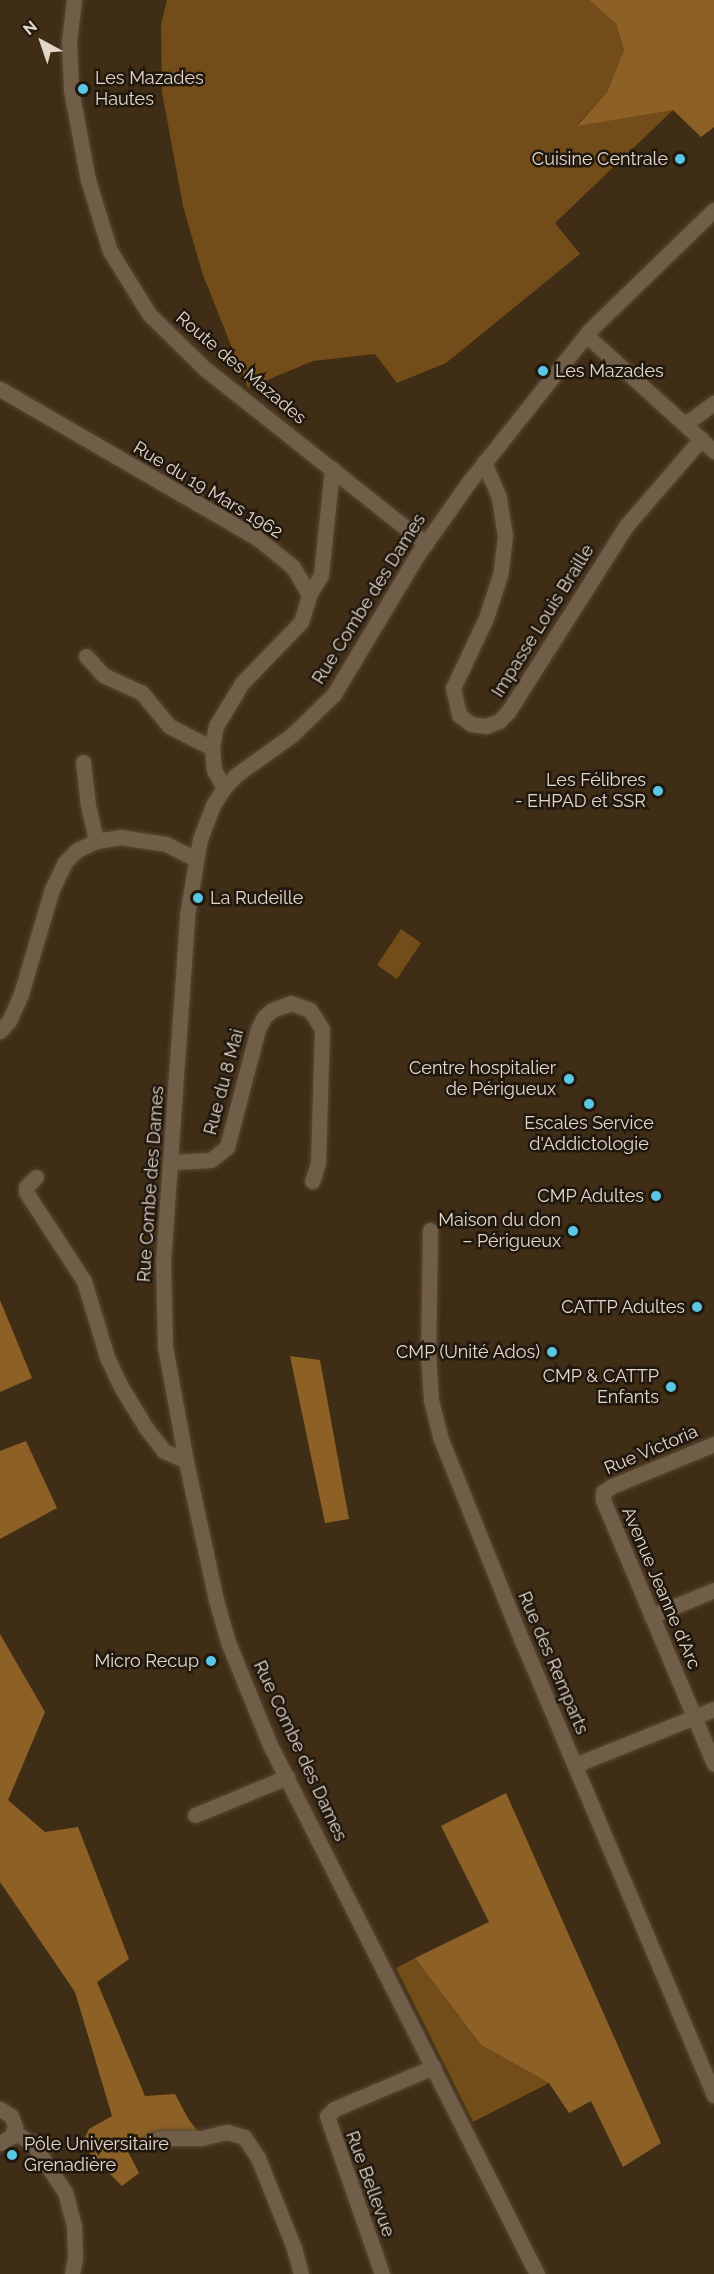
<!DOCTYPE html>
<html>
<head>
<meta charset="utf-8">
<style>
  body { margin:0 }
  #map { position:relative; width:714px; height:2274px; overflow:hidden; background:#402d16; font-family:Raleway,sans-serif }
  div>[style] { position:absolute }
  [style*='--x'] { left:calc(var(--x)*1px); top:calc(var(--y)*1px); width:calc(var(--w)*1px); rotate:calc(var(--a)*1deg) }
  .green>* { inset:0; background:#734d19 }
  .forest>* { inset:0; background:#8d6126 }
  .roads { filter:drop-shadow(0 0 2px #5a4833) drop-shadow(0 0 2px #5a4833) }
  .minor>* { height:15px; margin:-7.5px; padding:0 7.5px; transform-origin:7.5px; border-radius:7.5px; background:#715e48 }
  .dots>* { width:16px; height:16px; translate:-50% -50%; box-sizing:border-box; border:3px solid #20170e; border-radius:50% }
  span { translate:-50% -50%; white-space:nowrap; text-align:center; line-height:1.15; -webkit-text-stroke:5px #20170e; paint-order:stroke }
  .poi-label { font-size:18px; color:#e3d7ca }
  .left { translate:0 -50%; text-align:left }
  .right { translate:-100% -50%; text-align:right }
  .street-label { font-size:18px; color:#e3d7ca }
  .north { position:absolute; left:12px; top:12px; width:60px; height:60px; -webkit-text-stroke:4px #20170e; paint-order:stroke; rotate:320deg; font-size:16px; font-weight:700; line-height:24px; text-align:center; color:#e3d7ca }
  .north::after { content:''; display:block; margin:auto; width:21px; height:27px; background:#e3d7ca; clip-path:polygon(50% 0,100% 100%,50% 72%,0 100%) }
</style>
</head>
<body>
<div id="map">
  <div class="green">
    <i style="clip-path:polygon(167px 0,589px 0,616px 24px,624px 50px,607px 92px,577px 125px,673px 110px,555px 223px,580px 254px,446px 363px,397px 383px,375px 354px,313px 361px,248px 388px,203px 275px,183px 206px,162px 92px,161px 25px)"></i>
    <i style="clip-path:polygon(401px 929px,421px 943px,397px 979px,377px 965px)"></i>
    <i style="clip-path:polygon(415px 1958px,481px 2045px,549px 2083px,473px 2122px,396px 1968px)"></i>
  </div>
  <div class="forest">
    <i style="clip-path:polygon(589px 0,714px 0,714px 127px,701px 137px,673px 110px,577px 126px,607px 92px,624px 50px,616px 24px)"></i>
    <i style="clip-path:polygon(0 1300px,32px 1378px,0 1392px)"></i>
    <i style="clip-path:polygon(290px 1356px,320px 1360px,349px 1519px,325px 1523px)"></i>
    <i style="clip-path:polygon(26px 1441px,57px 1508px,0 1539px,0 1451px)"></i>
    <i style="clip-path:polygon(0 1634px,45px 1712px,8px 1800px,45px 1832px,78px 1827px,129px 1959px,97px 1982px,145px 2096px,175px 2094px,189px 2120px,200px 2134px,160px 2134px,125px 2146px,139px 2173px,122px 2186px,81px 2145px,89px 2129px,112px 2116px,75px 1992px,0 1882px)"></i>
    <i style="clip-path:polygon(506px 1793px,661px 2143px,623px 2167px,591px 2101px,569px 2113px,549px 2083px,481px 2045px,415px 1958px,489px 1922px,441px 1826px)"></i>
  </div>
  <div class="roads">
    <div class="minor">
      <i style="--x:74;--y:0;--w:42;--a:96.8"></i>
      <i style="--x:69;--y:42;--w:48;--a:87.6"></i>
      <i style="--x:71;--y:90;--w:92;--a:79.3"></i>
      <i style="--x:88;--y:180;--w:74;--a:72.8"></i>
      <i style="--x:110;--y:251;--w:74;--a:58.2"></i>
      <i style="--x:149;--y:314;--w:77;--a:44.5"></i>
      <i style="--x:204;--y:368;--w:283;--a:38.4"></i>
      <i style="--x:586;--y:335;--w:173;--a:42.2"></i>
      <i style="--x:0;--y:389;--w:297;--a:30.1"></i>
      <i style="--x:257;--y:538;--w:46;--a:38.9"></i>
      <i style="--x:293;--y:567;--w:32;--a:60"></i>
      <i style="--x:685;--y:424;--w:36;--a:-36"></i>
      <i style="--x:484;--y:462;--w:39;--a:67"></i>
      <i style="--x:499;--y:498;--w:38;--a:81"></i>
      <i style="--x:505;--y:536;--w:39;--a:97"></i>
      <i style="--x:500;--y:575;--w:45;--a:108"></i>
      <i style="--x:486;--y:618;--w:77;--a:115.2"></i>
      <i style="--x:453;--y:688;--w:28;--a:77"></i>
      <i style="--x:459;--y:715;--w:15;--a:37"></i>
      <i style="--x:471;--y:724;--w:15;--a:8"></i>
      <i style="--x:486;--y:726;--w:14;--a:-21"></i>
      <i style="--x:499;--y:721;--w:13;--a:-45"></i>
      <i style="--x:508;--y:712;--w:220;--a:-57.6"></i>
      <i style="--x:626;--y:526;--w:115;--a:-49.2"></i>
      <i style="--x:86;--y:656;--w:25;--a:48"></i>
      <i style="--x:103;--y:675;--w:43;--a:24.8"></i>
      <i style="--x:142;--y:693;--w:43;--a:50.7"></i>
      <i style="--x:169;--y:726;--w:48;--a:27.1"></i>
      <i style="--x:83;--y:762;--w:43;--a:83.4"></i>
      <i style="--x:88;--y:805;--w:37;--a:77"></i>
      <i style="--x:224;--y:788;--w:21;--a:-119"></i>
      <i style="--x:214;--y:770;--w:22;--a:-95"></i>
      <i style="--x:212;--y:748;--w:22;--a:-80"></i>
      <i style="--x:216;--y:726;--w:50;--a:-58.8"></i>
      <i style="--x:242;--y:683;--w:85;--a:-46"></i>
      <i style="--x:301;--y:622;--w:28;--a:-73"></i>
      <i style="--x:309;--y:595;--w:23;--a:-59"></i>
      <i style="--x:321;--y:575;--w:107;--a:-84.1"></i>
      <i style="--x:0;--y:1031;--w:13;--a:-48"></i>
      <i style="--x:9;--y:1021;--w:30;--a:-66"></i>
      <i style="--x:21;--y:994;--w:109;--a:-73.6"></i>
      <i style="--x:52;--y:889;--w:30;--a:-64"></i>
      <i style="--x:65;--y:862;--w:17;--a:-45"></i>
      <i style="--x:77;--y:850;--w:21;--a:-25"></i>
      <i style="--x:96;--y:841;--w:24;--a:-9"></i>
      <i style="--x:120;--y:837;--w:47;--a:8.7"></i>
      <i style="--x:166;--y:844;--w:34;--a:27"></i>
      <i style="--x:172;--y:1162;--w:39;--a:-3"></i>
      <i style="--x:211;--y:1160;--w:21;--a:-39"></i>
      <i style="--x:227;--y:1147;--w:122;--a:-75.3"></i>
      <i style="--x:258;--y:1029;--w:13;--a:-63"></i>
      <i style="--x:264;--y:1017;--w:11;--a:-41"></i>
      <i style="--x:272;--y:1010;--w:20;--a:-20"></i>
      <i style="--x:291;--y:1003;--w:20;--a:20"></i>
      <i style="--x:310;--y:1010;--w:22;--a:58"></i>
      <i style="--x:322;--y:1029;--w:134;--a:91.7"></i>
      <i style="--x:318;--y:1163;--w:19;--a:108"></i>
      <i style="--x:36;--y:1177;--w:14;--a:135"></i>
      <i style="--x:26;--y:1187;--w:5;--a:90"></i>
      <i style="--x:26;--y:1192;--w:106;--a:56.9"></i>
      <i style="--x:84;--y:1281;--w:79;--a:73.2"></i>
      <i style="--x:107;--y:1357;--w:31;--a:65"></i>
      <i style="--x:120;--y:1385;--w:50;--a:58.8"></i>
      <i style="--x:146;--y:1428;--w:29;--a:52"></i>
      <i style="--x:164;--y:1451;--w:24;--a:24"></i>
      <i style="--x:430;--y:1230;--w:122;--a:90.9"></i>
      <i style="--x:428;--y:1352;--w:48;--a:86.4"></i>
      <i style="--x:431;--y:1400;--w:38;--a:76"></i>
      <i style="--x:440;--y:1437;--w:222;--a:68.1"></i>
      <i style="--x:523;--y:1643;--w:491;--a:67.1"></i>
      <i style="--x:714;--y:1444;--w:110;--a:157.6"></i>
      <i style="--x:612;--y:1486;--w:11;--a:146"></i>
      <i style="--x:603;--y:1492;--w:8;--a:90"></i>
      <i style="--x:603;--y:1500;--w:286;--a:67.2"></i>
      <i style="--x:651;--y:1616;--w:68;--a:-22.4"></i>
      <i style="--x:575;--y:1765;--w:150;--a:-21.9"></i>
      <i style="--x:195;--y:1815;--w:100;--a:-22.4"></i>
      <i style="--x:0;--y:2109;--w:13;--a:32"></i>
      <i style="--x:11;--y:2116;--w:11;--a:68"></i>
      <i style="--x:15;--y:2126;--w:10;--a:107"></i>
      <i style="--x:12;--y:2136;--w:14;--a:150"></i>
      <i style="--x:14;--y:2132;--w:22;--a:32"></i>
      <i style="--x:33;--y:2144;--w:58;--a:56.3"></i>
      <i style="--x:65;--y:2192;--w:35;--a:75"></i>
      <i style="--x:74;--y:2226;--w:32;--a:88"></i>
      <i style="--x:75;--y:2258;--w:16;--a:101"></i>
      <i style="--x:152;--y:2141;--w:11;--a:-15"></i>
      <i style="--x:163;--y:2138;--w:38;--a:0"></i>
      <i style="--x:201;--y:2138;--w:27;--a:-13"></i>
      <i style="--x:227;--y:2132;--w:18;--a:16"></i>
      <i style="--x:244;--y:2137;--w:25;--a:56"></i>
      <i style="--x:258;--y:2158;--w:97;--a:68.2"></i>
      <i style="--x:294;--y:2248;--w:27;--a:75"></i>
      <i style="--x:382;--y:2274;--w:167;--a:-109.2"></i>
      <i style="--x:327;--y:2116;--w:10;--a:-45"></i>
      <i style="--x:334;--y:2109;--w:108;--a:-23"></i>
      <i style="--x:537;--y:2274;--w:593;--a:-116.78"></i>
      <i style="--x:270;--y:1745;--w:111;--a:-112.2"></i>
      <i style="--x:228;--y:1642;--w:44;--a:-105.9"></i>
      <i style="--x:216;--y:1600;--w:142;--a:-102.2"></i>
      <i style="--x:186;--y:1461;--w:116;--a:-100.4"></i>
      <i style="--x:165;--y:1347;--w:85;--a:-91.3"></i>
      <i style="--x:163;--y:1262;--w:348;--a:-86"></i>
      <i style="--x:187;--y:915;--w:77;--a:-80.3"></i>
      <i style="--x:200;--y:839;--w:36;--a:-69"></i>
      <i style="--x:213;--y:805;--w:20;--a:-57"></i>
      <i style="--x:224;--y:788;--w:18;--a:-47"></i>
      <i style="--x:236;--y:775;--w:69;--a:-35.5"></i>
      <i style="--x:292;--y:735;--w:59;--a:-44.3"></i>
      <i style="--x:334;--y:694;--w:160;--a:-59.1"></i>
      <i style="--x:416;--y:557;--w:92;--a:-54.8"></i>
      <i style="--x:469;--y:482;--w:193;--a:-51.5"></i>
      <i style="--x:589;--y:331;--w:174;--a:-44.1"></i>
    </div>
  </div>
  <div class="dots">
    <i style="left:83px;top:89px;background:#5ac8e5"></i>
    <i style="left:680px;top:159px;background:#5ac8e5"></i>
    <i style="left:543px;top:371px;background:#5ac8e5"></i>
    <i style="left:658px;top:791px;background:#5ac8e5"></i>
    <i style="left:198px;top:898px;background:#5ac8e5"></i>
    <i style="left:569px;top:1079px;background:#5ac8e5"></i>
    <i style="left:589px;top:1104px;background:#5ac8e5"></i>
    <i style="left:656px;top:1196px;background:#5ac8e5"></i>
    <i style="left:573px;top:1231px;background:#5ac8e5"></i>
    <i style="left:697px;top:1307px;background:#5ac8e5"></i>
    <i style="left:552px;top:1352px;background:#5ac8e5"></i>
    <i style="left:671px;top:1387px;background:#5ac8e5"></i>
    <i style="left:211px;top:1661px;background:#5ac8e5"></i>
    <i style="left:12px;top:2155px;background:#5ac8e5"></i>
  </div>
  <div class="poi-label">
    <span class="left" style="left:95px;top:89px">Les Mazades<br>Hautes</span>
    <span class="right" style="left:668px;top:159px">Cuisine Centrale</span>
    <span class="left" style="left:555px;top:371px">Les Mazades</span>
    <span class="right" style="left:646px;top:791px">Les Félibres<br>- EHPAD et SSR</span>
    <span class="left" style="left:210px;top:898px">La Rudeille</span>
    <span class="right" style="left:556px;top:1079px">Centre hospitalier<br>de Périgueux</span>
    <span style="left:589px;top:1134px">Escales Service<br>d'Addictologie</span>
    <span class="right" style="left:644px;top:1196px">CMP Adultes</span>
    <span class="right" style="left:561px;top:1231px">Maison du don<br>– Périgueux</span>
    <span class="right" style="left:685px;top:1307px">CATTP Adultes</span>
    <span class="right" style="left:540px;top:1352px">CMP (Unité Ados)</span>
    <span class="right" style="left:659px;top:1387px">CMP &amp; CATTP<br>Enfants</span>
    <span class="right" style="left:199px;top:1661px">Micro Recup</span>
    <span class="left" style="left:24px;top:2155px">Pôle Universitaire<br>Grenadière</span>
  </div>
  <div class="street-label">
    <span style="left:241px;top:368px;rotate:40deg">Route des Mazades</span>
    <span style="left:208px;top:490px;rotate:31deg">Rue du 19 Mars 1962</span>
    <span style="left:369px;top:599px;rotate:-58deg">Rue Combe des Dames</span>
    <span style="left:543px;top:621px;rotate:-58deg">Impasse Louis Braille</span>
    <span style="left:224px;top:1082px;rotate:-75deg">Rue du 8 Mai</span>
    <span style="left:151px;top:1184px;rotate:-86deg">Rue Combe des Dames</span>
    <span style="left:651px;top:1450px;rotate:-23deg">Rue Victoria</span>
    <span style="left:661px;top:1588px;rotate:67deg">Avenue Jeanne d'Arc</span>
    <span style="left:553px;top:1663px;rotate:67deg">Rue des Remparts</span>
    <span style="left:300px;top:1751px;rotate:65deg">Rue Combe des Dames</span>
    <span style="left:370px;top:2184px;rotate:70deg">Rue Bellevue</span>
  </div>
  <div class="north">N</div>
</div>
</body>
</html>
